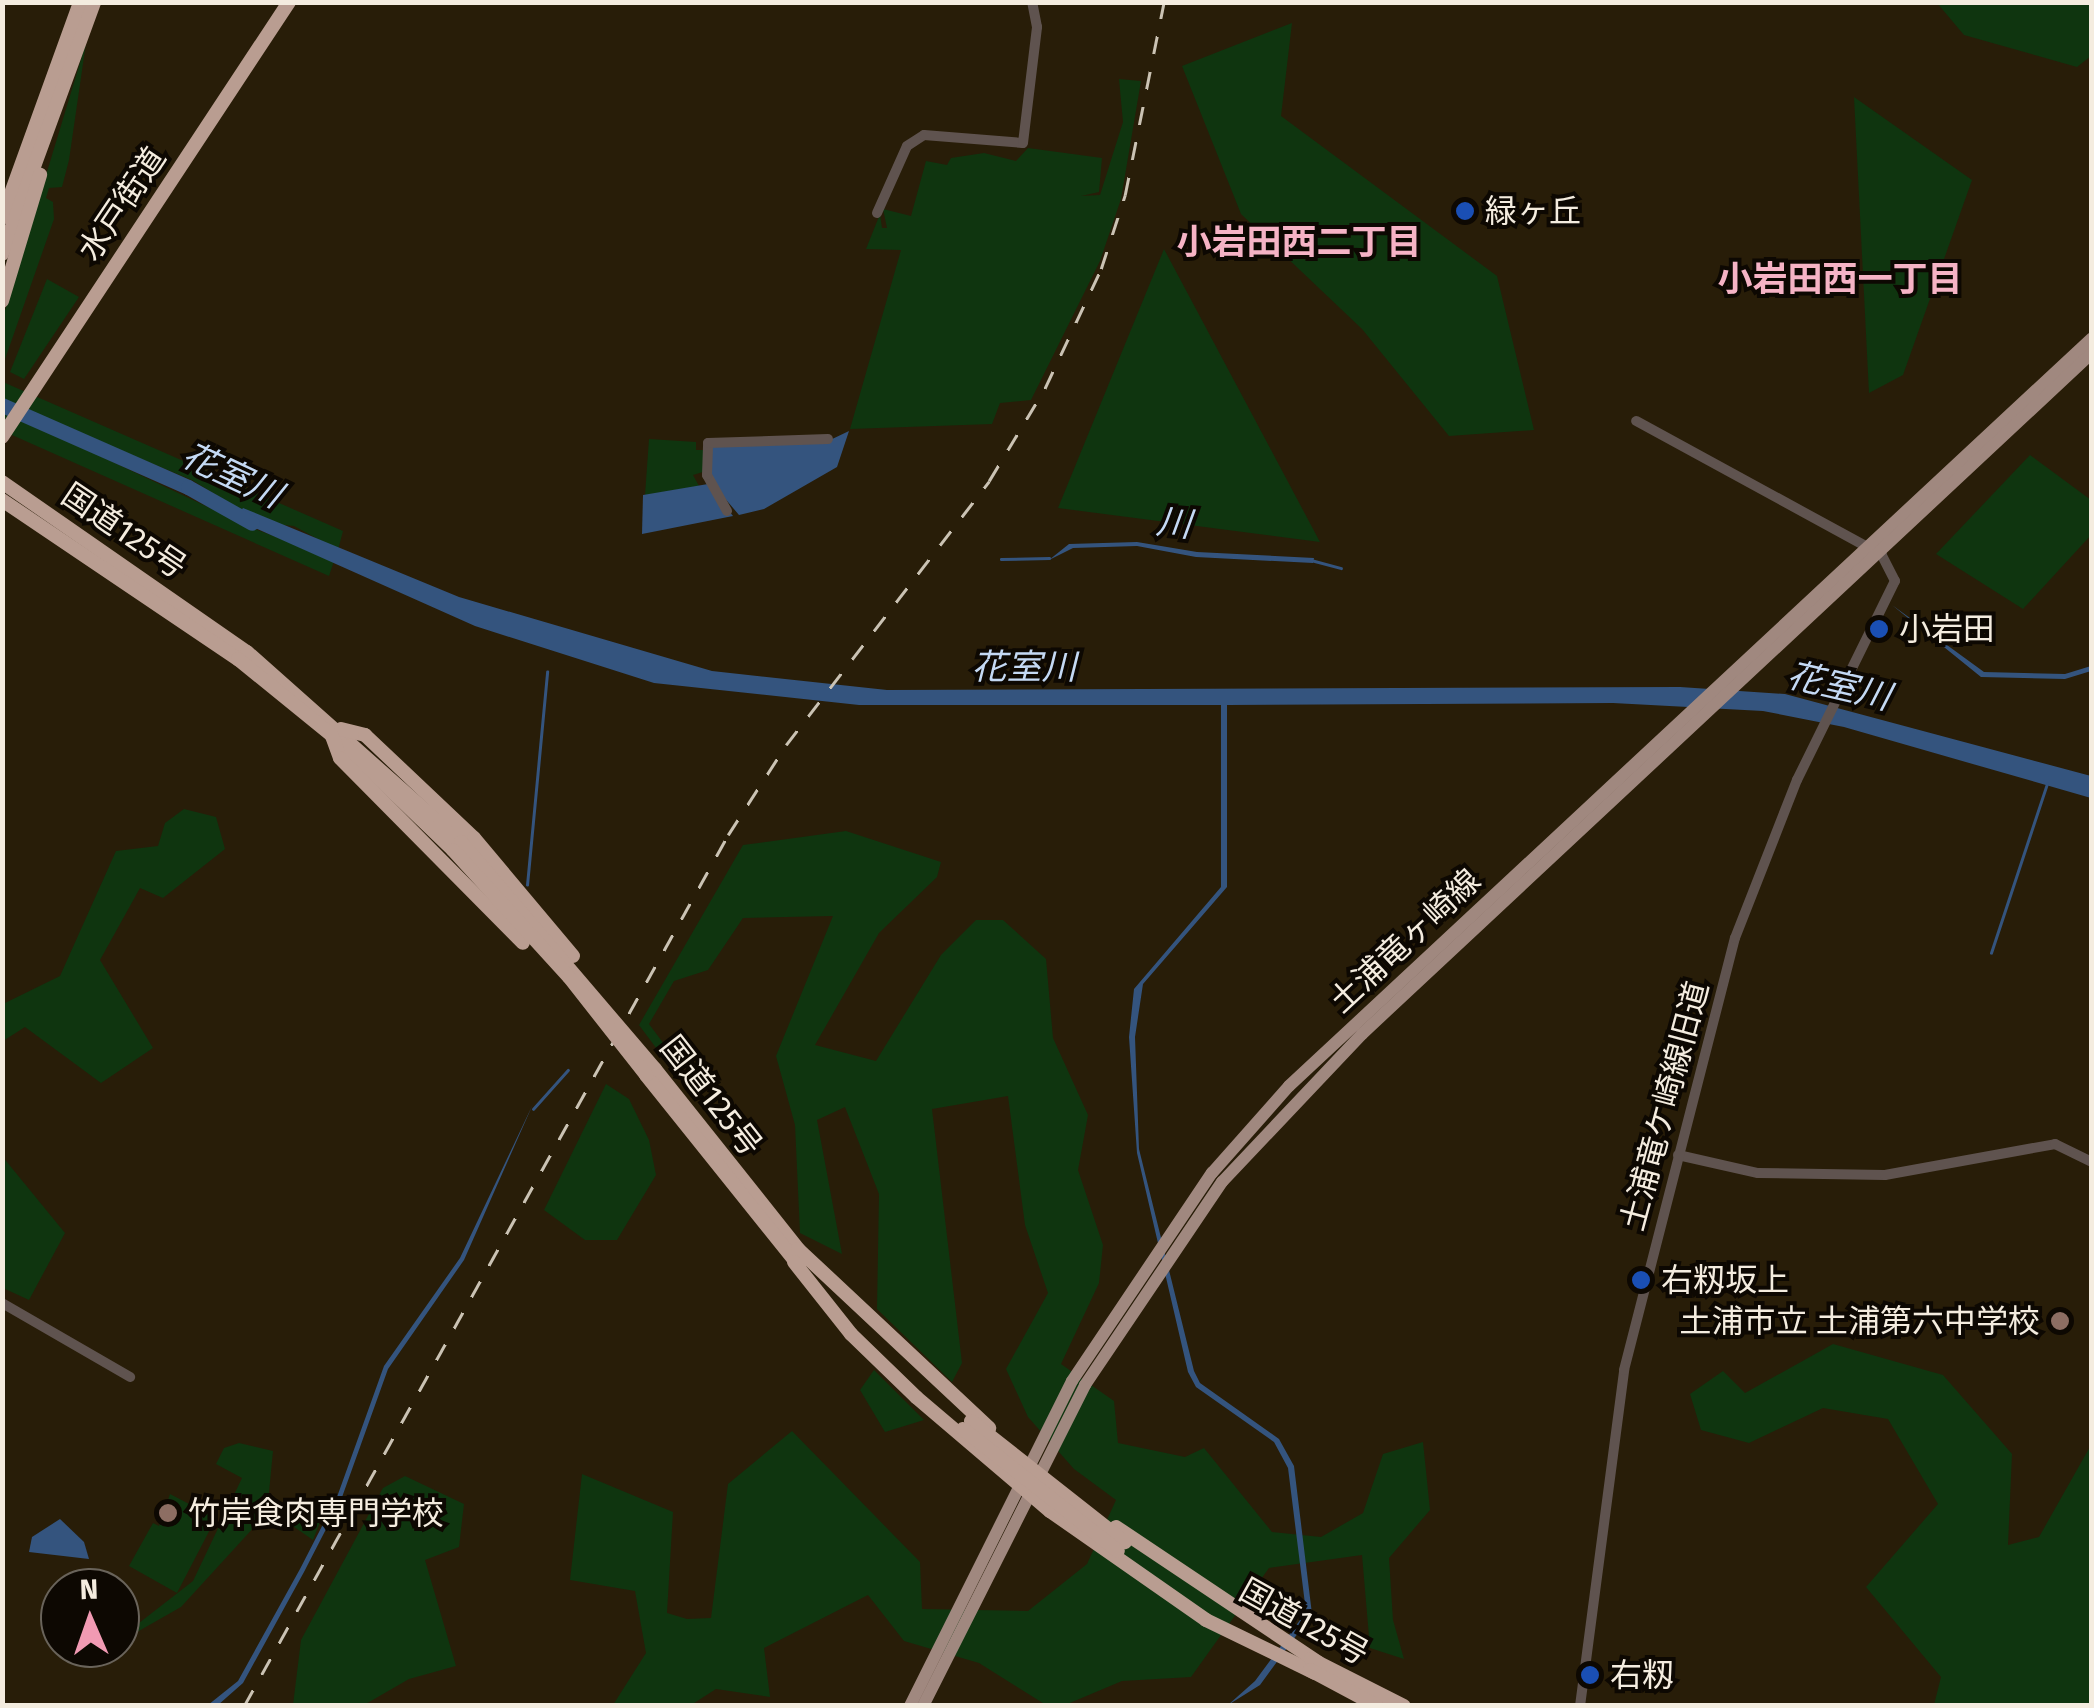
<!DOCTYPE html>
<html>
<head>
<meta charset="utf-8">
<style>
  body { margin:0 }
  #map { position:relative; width:2094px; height:1708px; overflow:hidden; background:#281d08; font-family:"Fira Sans","Noto Sans JP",sans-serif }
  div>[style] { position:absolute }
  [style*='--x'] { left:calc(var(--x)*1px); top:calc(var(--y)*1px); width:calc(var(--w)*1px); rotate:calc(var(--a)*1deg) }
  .green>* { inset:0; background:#0f350f }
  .water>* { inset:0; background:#34547e }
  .stream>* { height:2.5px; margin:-1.25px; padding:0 1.25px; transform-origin:1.25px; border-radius:1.25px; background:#34547e }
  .river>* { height:15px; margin:-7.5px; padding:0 7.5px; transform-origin:7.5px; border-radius:7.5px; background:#34547e }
  .minor>* { height:10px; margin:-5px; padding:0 5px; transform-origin:5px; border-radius:5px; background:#5f534f }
  .major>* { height:12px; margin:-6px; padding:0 6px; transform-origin:6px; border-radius:6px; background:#a0887f }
  .highway>* { height:14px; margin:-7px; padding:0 7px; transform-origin:7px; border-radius:7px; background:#b99d91 }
  .rail>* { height:2.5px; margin-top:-1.25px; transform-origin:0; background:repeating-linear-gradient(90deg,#cbc3b4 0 18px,transparent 0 36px) }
  .highway-bridge>* { height:14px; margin:-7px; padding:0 7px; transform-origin:7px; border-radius:7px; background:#b99d91 }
  .dots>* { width:28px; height:28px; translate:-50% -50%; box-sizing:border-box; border:5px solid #0d0802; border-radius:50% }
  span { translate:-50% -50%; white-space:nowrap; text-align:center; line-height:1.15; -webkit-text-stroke:8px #0d0802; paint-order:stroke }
  .street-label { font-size:32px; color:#f4ecdf }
  .poi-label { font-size:32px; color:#f4ecdf }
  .left { translate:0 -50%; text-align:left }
  .right { translate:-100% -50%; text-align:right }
  .neighbourhood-label { font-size:35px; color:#f5b3c5; font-weight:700 }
  .water-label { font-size:35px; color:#c4d9f4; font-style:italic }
  .frame { position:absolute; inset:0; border:5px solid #f4ecdf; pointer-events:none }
  .north { position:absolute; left:40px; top:1568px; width:100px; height:100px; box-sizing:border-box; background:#0d0802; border:2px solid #69635a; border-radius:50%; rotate:358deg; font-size:28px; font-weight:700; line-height:40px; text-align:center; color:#f4ecdf }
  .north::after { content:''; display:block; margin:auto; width:35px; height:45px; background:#f19ab3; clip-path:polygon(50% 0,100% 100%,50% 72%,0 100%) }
</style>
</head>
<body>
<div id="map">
  <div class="green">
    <i style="clip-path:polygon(1937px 3px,2091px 3px,2091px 56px,2077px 67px,1964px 35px)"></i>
    <i style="clip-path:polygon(1292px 23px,1281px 116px,1497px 276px,1534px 430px,1449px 436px,1362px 329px,1241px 214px,1182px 66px)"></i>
    <i style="clip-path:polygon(86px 43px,69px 160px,62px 187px,49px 188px,46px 198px,53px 202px,54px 219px,3px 365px,3px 317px)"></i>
    <i style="clip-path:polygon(1119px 79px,1141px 81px,1121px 199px,1100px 261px,1031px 400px,1000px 403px,992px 424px,850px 429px,901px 250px,866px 249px,880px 214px,882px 228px,887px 228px,883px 209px,911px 216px,926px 161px,947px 165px,951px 158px,984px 153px,1016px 161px,1028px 148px,1102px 158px,1099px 192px,1081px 196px,1100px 195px,1123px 122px)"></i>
    <i style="clip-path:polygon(1854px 97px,1972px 180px,1903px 375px,1869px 393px)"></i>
    <i style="clip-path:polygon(1164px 249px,1320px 542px,1058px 508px)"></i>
    <i style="clip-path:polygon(47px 279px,79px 297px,24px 379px,10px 372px)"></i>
    <i style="clip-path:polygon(3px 382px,343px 531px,338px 550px,294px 526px,262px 523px,192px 480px,3px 402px)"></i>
    <i style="clip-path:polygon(3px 410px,252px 528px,295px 544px,302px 540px,334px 561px,329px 576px,3px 431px)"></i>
    <i style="clip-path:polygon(649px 439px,696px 442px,696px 450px,704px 450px,706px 471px,693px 475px,699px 486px,645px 495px)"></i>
    <i style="clip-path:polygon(2030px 455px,2091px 500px,2092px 534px,2023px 609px,1936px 554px)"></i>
    <i style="clip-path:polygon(184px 809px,216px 817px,225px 849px,163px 898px,140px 888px,100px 960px,153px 1048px,101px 1083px,25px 1027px,3px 1041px,3px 1004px,60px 976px,116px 851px,158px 846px,165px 823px)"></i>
    <i style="clip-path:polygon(846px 831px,941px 862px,937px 877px,879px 933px,815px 1045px,876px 1061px,941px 955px,976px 920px,1003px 920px,1046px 959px,1053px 1038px,1088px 1115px,1078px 1170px,1103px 1245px,1099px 1283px,1061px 1364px,1114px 1401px,1118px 1443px,1185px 1457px,1204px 1448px,1272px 1532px,1321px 1537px,1363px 1513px,1383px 1454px,1423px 1442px,1430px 1510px,1389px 1558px,1393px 1620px,1404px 1659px,1370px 1648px,1362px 1555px,1269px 1568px,1191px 1677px,1122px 1681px,1065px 1705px,1046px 1705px,979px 1663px,904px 1641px,868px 1595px,764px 1648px,770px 1697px,716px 1689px,691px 1705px,613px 1705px,646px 1653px,635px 1591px,570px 1580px,582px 1474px,673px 1512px,667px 1613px,687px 1619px,711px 1618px,728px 1484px,792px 1431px,920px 1562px,922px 1609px,1028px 1611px,1087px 1564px,1116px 1500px,1074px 1469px,1028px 1417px,1006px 1369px,1048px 1293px,1025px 1225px,1008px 1096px,932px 1109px,962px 1363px,952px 1382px,877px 1309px,879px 1194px,845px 1107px,817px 1120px,842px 1254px,800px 1233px,795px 1125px,776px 1056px,833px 916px,743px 918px,708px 970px,674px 981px,649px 1024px,670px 1052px,665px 1060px,639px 1025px,743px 845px)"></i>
    <i style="clip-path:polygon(606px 1084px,629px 1099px,649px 1140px,656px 1175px,617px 1240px,585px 1240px,544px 1210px)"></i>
    <i style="clip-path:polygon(2px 1156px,65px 1233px,29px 1300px,3px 1288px)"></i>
    <i style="clip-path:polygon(1833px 1344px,1943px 1375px,2012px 1454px,2008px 1545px,2039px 1537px,2091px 1445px,2091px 1705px,1934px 1705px,1941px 1677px,1866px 1587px,1938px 1504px,1888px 1419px,1823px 1408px,1749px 1443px,1701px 1430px,1690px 1394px,1723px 1371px,1745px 1393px)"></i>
    <i style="clip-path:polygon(874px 1370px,924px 1420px,885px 1432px,860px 1390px)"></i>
    <i style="clip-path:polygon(239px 1443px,273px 1451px,267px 1513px,181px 1607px,123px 1640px,120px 1619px,139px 1623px,193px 1581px,242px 1478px,216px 1464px,224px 1448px)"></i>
    <i style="clip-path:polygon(405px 1476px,464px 1504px,459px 1547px,425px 1560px,456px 1666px,409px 1679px,364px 1705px,293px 1705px,301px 1640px,383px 1488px)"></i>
    <i style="clip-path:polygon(170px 1494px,216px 1518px,177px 1593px,129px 1566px,153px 1523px,159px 1526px)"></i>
    <i style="clip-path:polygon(285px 1501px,291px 1508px,326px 1507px,313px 1540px,277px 1515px)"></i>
  </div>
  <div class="water">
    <i style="clip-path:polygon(849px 431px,837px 467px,764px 509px,739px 515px,711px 482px,709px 444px,828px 441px)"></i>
    <i style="clip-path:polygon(708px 484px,733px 516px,642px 534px,643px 495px)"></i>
    <i style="clip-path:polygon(243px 508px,459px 597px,712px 671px,887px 690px,1680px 687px,1785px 694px,2091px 776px,2091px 798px,1844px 727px,1763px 711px,1613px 703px,1227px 705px,1227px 887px,1143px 984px,1135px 1037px,1139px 1149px,1194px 1371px,1200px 1383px,1279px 1439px,1294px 1466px,1312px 1614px,1260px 1685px,1228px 1705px,1255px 1681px,1306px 1612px,1288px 1468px,1274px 1442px,1196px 1387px,1188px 1372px,1137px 1153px,1129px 1037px,1134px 989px,1221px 887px,1221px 705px,859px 705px,654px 683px,475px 626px,235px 519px)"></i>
    <i style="clip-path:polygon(1137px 542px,1197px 552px,1314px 558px,1313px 563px,1196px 557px,1137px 546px,1073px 548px,1049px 560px,1069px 544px)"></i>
    <i style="clip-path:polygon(1892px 605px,1984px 672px,2065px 674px,2091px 666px,2091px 671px,2065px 679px,1981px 677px)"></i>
    <i style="clip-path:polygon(533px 1104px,464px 1260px,388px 1369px,341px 1500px,304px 1572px,243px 1683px,218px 1705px,208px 1705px,238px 1681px,300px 1569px,337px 1497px,384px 1366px,460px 1258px)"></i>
    <i style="clip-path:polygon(60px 1519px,84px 1542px,89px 1559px,29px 1552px,32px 1537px)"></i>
  </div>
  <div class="stream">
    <i style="--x:1001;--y:559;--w:48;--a:-1.2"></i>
    <i style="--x:1311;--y:560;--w:31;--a:15"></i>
    <i style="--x:527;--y:885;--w:214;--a:-84.6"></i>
    <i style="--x:1991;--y:953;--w:178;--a:-71.7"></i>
    <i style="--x:533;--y:1109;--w:52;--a:-48.1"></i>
  </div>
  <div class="river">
    <i style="--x:2;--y:405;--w:203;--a:23.8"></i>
    <i style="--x:188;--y:487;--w:73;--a:29.4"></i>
  </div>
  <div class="minor">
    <i style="--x:877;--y:213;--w:73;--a:-65.9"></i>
    <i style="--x:907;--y:146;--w:20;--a:-33"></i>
    <i style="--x:924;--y:135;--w:99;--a:4.6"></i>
    <i style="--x:1023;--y:143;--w:117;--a:-83.1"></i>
    <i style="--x:1037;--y:27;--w:25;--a:-101"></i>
    <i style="--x:727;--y:511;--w:41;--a:-119.1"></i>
    <i style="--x:707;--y:475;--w:32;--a:-88"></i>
    <i style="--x:708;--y:443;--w:120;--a:-1.9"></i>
    <i style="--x:1678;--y:1155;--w:82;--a:12.7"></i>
    <i style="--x:1758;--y:1173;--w:127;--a:0.9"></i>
    <i style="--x:1885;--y:1175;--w:173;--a:-10.3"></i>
    <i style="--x:2055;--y:1144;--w:41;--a:25.9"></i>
    <i style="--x:2;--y:1303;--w:148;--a:30"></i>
    <i style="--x:1580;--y:1706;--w:339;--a:-82.5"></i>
    <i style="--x:1624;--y:1370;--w:446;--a:-75.6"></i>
    <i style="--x:1735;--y:938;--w:170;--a:-68.6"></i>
    <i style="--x:1797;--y:780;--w:222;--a:-63.8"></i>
    <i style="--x:1895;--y:581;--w:29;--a:-117"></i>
    <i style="--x:1882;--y:555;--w:280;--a:-151.4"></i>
  </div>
  <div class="major">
    <i style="--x:910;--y:1706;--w:363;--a:-63.5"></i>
    <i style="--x:1072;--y:1381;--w:251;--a:-56.1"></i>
    <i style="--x:1212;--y:1173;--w:116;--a:-48.5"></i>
    <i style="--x:1289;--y:1086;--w:1097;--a:-42.97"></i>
    <i style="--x:923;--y:1706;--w:360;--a:-63.2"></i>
    <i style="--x:1085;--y:1385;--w:245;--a:-56"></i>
    <i style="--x:1222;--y:1182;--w:204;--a:-46.6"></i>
    <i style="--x:1362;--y:1034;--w:998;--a:-43.01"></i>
  </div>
  <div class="highway">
    <i style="--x:2;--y:218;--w:230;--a:-70.1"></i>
    <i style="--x:2;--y:254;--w:268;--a:-69.9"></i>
    <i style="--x:2;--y:301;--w:132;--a:-73.2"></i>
    <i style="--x:2;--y:437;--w:521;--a:-56.58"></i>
    <i style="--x:2;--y:482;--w:298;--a:34.8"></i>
    <i style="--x:247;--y:652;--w:286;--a:41.6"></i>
    <i style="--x:2;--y:500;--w:285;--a:34"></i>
    <i style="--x:238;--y:659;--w:138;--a:39.1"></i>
    <i style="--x:345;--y:746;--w:150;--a:43.9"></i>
    <i style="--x:341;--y:729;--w:25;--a:14"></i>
    <i style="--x:365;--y:735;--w:150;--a:43.4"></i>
    <i style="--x:474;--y:838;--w:154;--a:50"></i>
    <i style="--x:332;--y:736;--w:23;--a:70"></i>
    <i style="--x:340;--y:758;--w:260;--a:45.3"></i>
    <i style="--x:655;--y:1069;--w:238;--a:51.5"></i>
    <i style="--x:646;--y:1075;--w:245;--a:51.3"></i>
    <i style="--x:798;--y:1249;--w:262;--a:43.1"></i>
    <i style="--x:794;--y:1262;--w:92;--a:51.6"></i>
    <i style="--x:851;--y:1334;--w:91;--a:44.1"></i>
    <i style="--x:916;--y:1397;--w:176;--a:40.4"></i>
    <i style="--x:1050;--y:1511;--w:190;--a:34.9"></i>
    <i style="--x:1206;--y:1620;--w:121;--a:25.9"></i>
    <i style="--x:1116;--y:1527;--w:244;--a:33.8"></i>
    <i style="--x:1311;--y:1659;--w:104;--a:26.8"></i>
    <i style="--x:1310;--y:1670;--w:76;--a:28.2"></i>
  </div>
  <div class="rail">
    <i style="--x:244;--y:1706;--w:996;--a:-60.94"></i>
    <i style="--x:728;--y:835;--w:107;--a:-57.2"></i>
    <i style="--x:786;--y:745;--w:333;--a:-52.4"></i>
    <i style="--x:989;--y:481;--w:109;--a:-58.9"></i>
    <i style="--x:1045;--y:388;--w:132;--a:-64.8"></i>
    <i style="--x:1101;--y:269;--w:78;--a:-72"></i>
    <i style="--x:1125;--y:195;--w:197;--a:-78.6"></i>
  </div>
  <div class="highway-bridge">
    <i style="--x:461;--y:842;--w:299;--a:49.5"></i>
    <i style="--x:453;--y:850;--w:172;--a:47.6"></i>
    <i style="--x:569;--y:977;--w:125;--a:51.8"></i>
    <i style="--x:971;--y:1421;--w:196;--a:38.2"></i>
    <i style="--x:963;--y:1429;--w:197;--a:38.2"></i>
  </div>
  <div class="dots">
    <i style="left:1465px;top:211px;background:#1a4fb4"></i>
    <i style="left:1879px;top:629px;background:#1a4fb4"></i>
    <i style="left:1641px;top:1280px;background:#1a4fb4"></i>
    <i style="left:2060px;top:1321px;background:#8d6e63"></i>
    <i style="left:168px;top:1513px;background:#8d6e63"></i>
    <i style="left:1590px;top:1675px;background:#1a4fb4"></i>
  </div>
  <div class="street-label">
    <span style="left:122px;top:204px;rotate:-56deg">水戸街道</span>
    <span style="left:124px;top:531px;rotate:34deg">国道125号</span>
    <span style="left:1405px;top:941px;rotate:-43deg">土浦竜ヶ崎線</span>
    <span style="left:711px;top:1096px;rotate:52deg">国道125号</span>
    <span style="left:1665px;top:1106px;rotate:-75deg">土浦竜ケ崎線旧道</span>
    <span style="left:1304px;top:1622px;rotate:29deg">国道125号</span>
  </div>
  <div class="poi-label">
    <span class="left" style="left:1485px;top:211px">緑ヶ丘</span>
    <span class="left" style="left:1899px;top:629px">小岩田</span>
    <span class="left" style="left:1661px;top:1280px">右籾坂上</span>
    <span class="right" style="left:2040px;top:1321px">土浦市立 土浦第六中学校</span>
    <span class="left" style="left:188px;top:1513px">竹岸食肉専門学校</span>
    <span class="left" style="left:1610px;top:1675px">右籾</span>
  </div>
  <div class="neighbourhood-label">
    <span style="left:1299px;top:242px">小岩田西二丁目</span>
    <span style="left:1840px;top:279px">小岩田西一丁目</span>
  </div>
  <div class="water-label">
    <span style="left:232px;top:475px;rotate:25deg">花室川</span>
    <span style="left:1174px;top:523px;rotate:6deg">川</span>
    <span style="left:1024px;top:667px">花室川</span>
    <span style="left:1839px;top:686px;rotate:13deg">花室川</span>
  </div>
  <div class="frame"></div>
  <div class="north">N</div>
</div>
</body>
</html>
